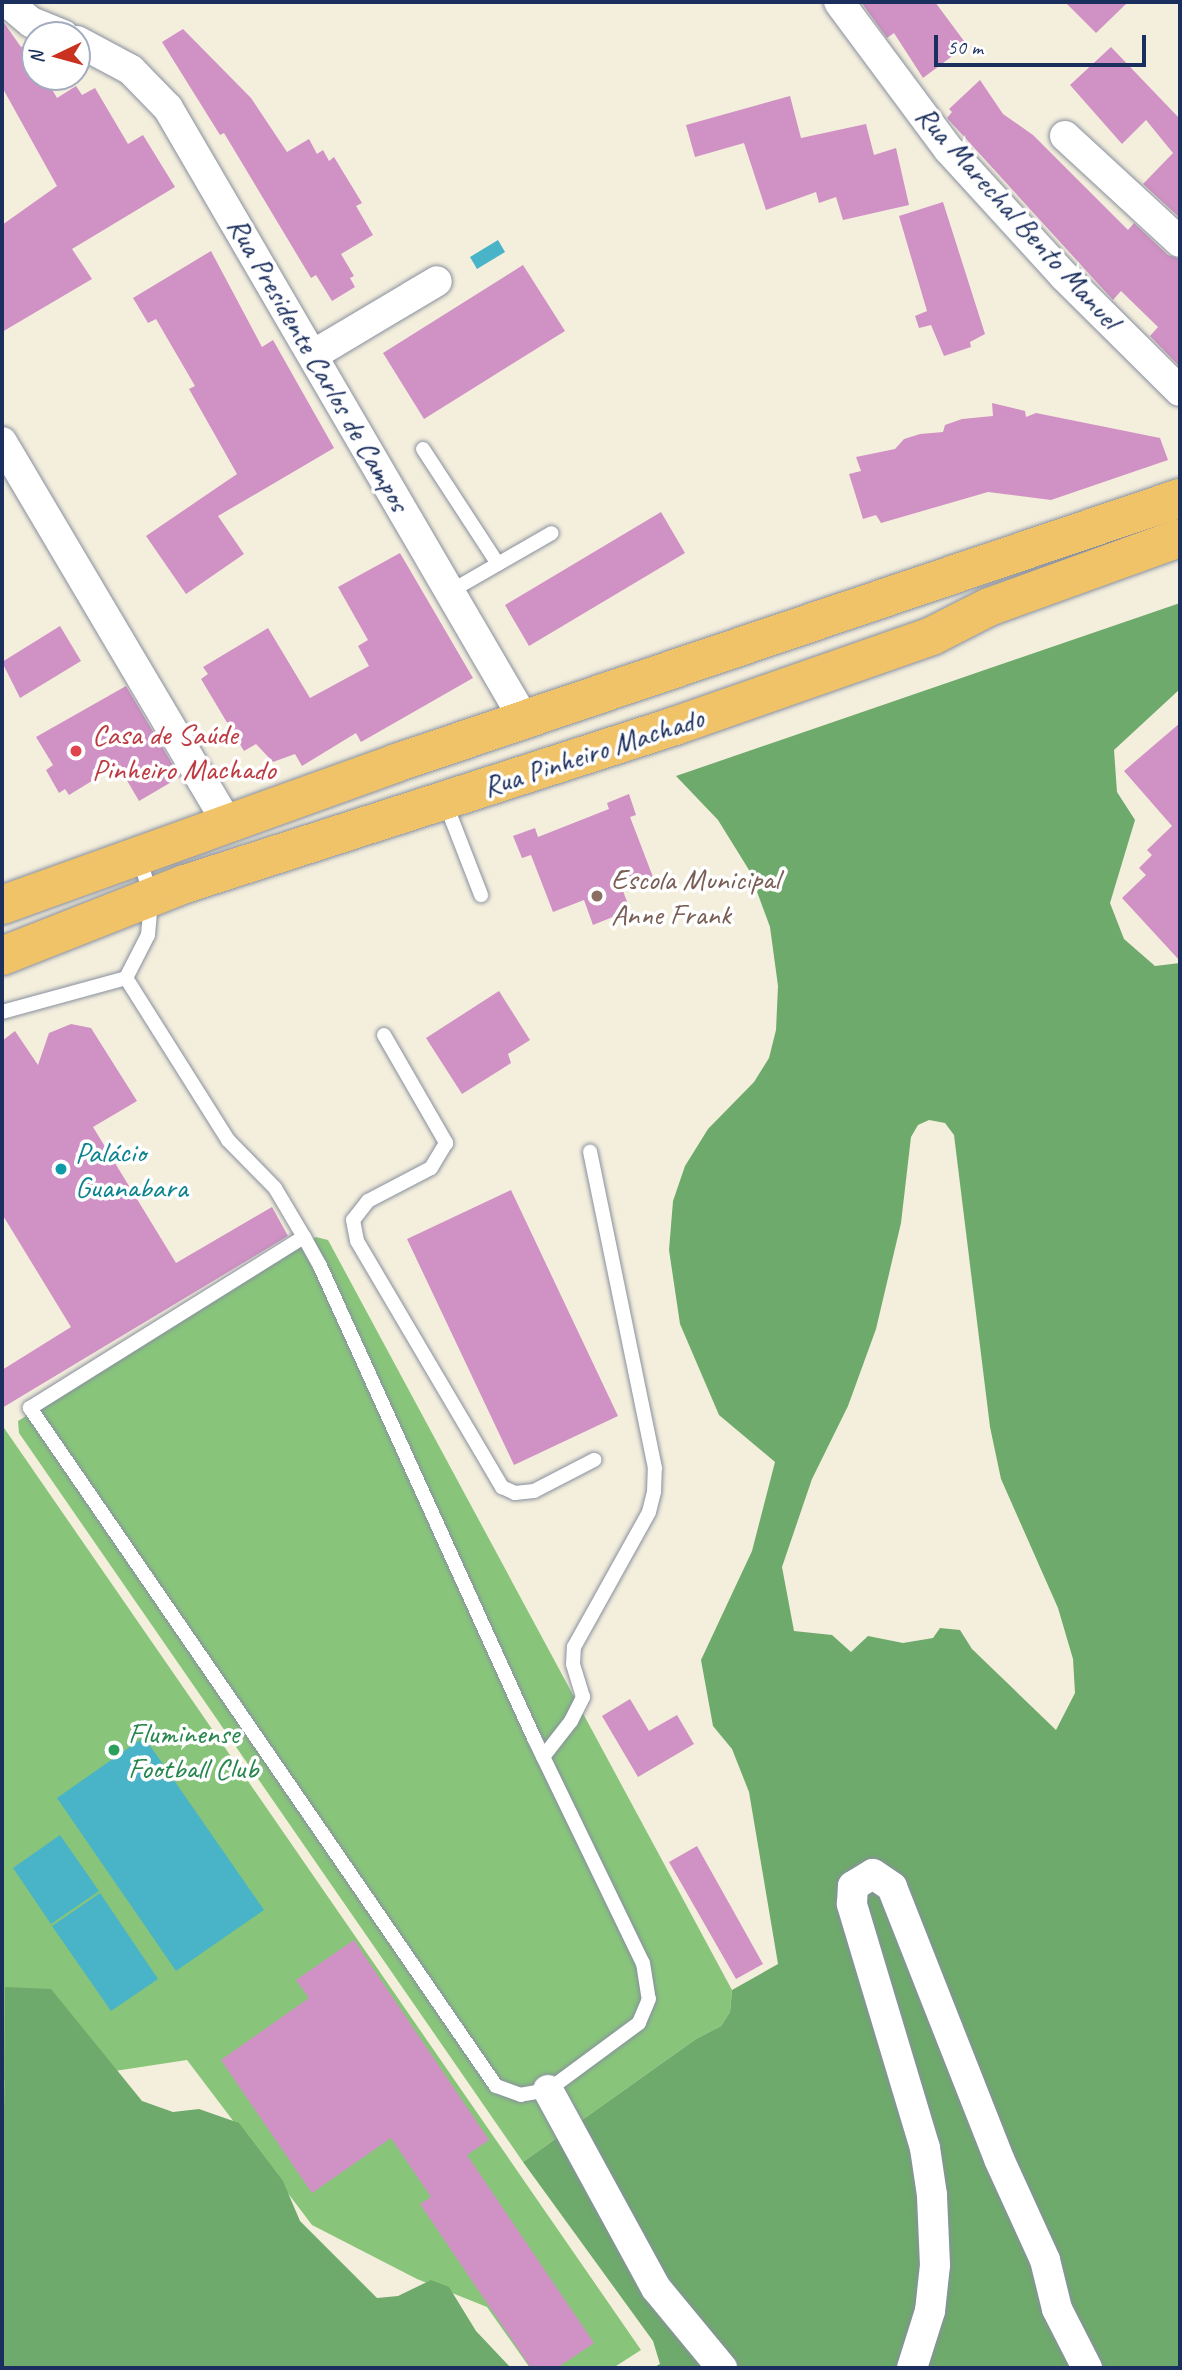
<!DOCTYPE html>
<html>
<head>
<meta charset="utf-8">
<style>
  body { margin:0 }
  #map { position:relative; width:1182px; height:2370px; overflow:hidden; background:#f4efdd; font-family:Caveat,sans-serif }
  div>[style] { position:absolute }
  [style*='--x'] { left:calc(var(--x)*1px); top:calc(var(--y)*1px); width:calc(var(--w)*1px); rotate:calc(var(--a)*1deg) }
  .green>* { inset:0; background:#88c57b }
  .forest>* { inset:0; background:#6eaa6b }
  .water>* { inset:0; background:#49b3c7 }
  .building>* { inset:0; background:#d091c4 }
  .roads { filter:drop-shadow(0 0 2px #888f9e) drop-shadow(0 0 2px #888f9e) }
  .lane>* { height:14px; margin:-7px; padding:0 7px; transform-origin:7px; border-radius:7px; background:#fff }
  .street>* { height:30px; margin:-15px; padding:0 15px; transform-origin:15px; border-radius:15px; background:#fff }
  .primary>* { height:38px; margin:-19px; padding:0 19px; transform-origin:19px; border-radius:19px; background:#f1c369 }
  .dots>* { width:19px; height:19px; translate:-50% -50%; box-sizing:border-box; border:4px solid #fff; border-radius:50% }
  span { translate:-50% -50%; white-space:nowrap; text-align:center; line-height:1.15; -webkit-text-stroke:7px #fff; paint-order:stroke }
  .street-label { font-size:30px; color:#1b2f5e }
  .health-label { font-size:30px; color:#be3a42 }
  .left { translate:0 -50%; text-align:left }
  .education-label { font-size:30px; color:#785e54 }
  .culture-label { font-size:30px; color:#0d838f }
  .leisure-label { font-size:30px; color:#27864d }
  .frame { position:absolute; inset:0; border:4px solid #1b2f5e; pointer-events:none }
  .north { position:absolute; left:21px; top:21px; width:70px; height:70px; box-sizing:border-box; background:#fff; border:2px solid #a4acbf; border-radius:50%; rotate:265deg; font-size:19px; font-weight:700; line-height:28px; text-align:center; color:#1b2f5e }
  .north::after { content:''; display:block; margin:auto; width:24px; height:32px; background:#c8321e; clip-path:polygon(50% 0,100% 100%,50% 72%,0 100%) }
  .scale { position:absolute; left:934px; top:35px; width:212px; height:32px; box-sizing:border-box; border:4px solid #1b2f5e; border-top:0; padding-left:9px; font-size:21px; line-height:24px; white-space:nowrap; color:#1b2f5e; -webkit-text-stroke:5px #fff; paint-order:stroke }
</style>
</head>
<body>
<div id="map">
  <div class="green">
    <i style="clip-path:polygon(316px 1237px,328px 1240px,732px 1990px,730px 2012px,721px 2026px,696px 2039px,523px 2162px,19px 1433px,18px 1421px)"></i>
    <i style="clip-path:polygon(2px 1425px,641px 2350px,613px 2368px,530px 2368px,487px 2307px,417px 2279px,312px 2225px,187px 2060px,95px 2074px,2px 2080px)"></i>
  </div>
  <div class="forest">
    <i style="clip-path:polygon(evenodd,1180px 603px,1180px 689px,1114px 750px,1117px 792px,1135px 820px,1110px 903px,1124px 939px,1155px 966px,1180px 963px,1180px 2368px,653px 2368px,660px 2364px,653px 2341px,523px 2162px,696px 2039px,721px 2026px,730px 2012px,732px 1990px,778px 1964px,749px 1792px,732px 1749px,713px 1726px,701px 1660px,752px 1551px,775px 1462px,719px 1415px,680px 1324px,669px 1250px,673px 1201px,685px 1166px,708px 1129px,754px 1082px,769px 1058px,776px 1030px,778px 986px,770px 927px,749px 870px,718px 820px,676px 776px,1180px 603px,929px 1120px,945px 1123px,954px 1135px,990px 1427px,1001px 1479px,1058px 1608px,1073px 1659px,1075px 1693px,1056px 1730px,972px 1649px,960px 1630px,940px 1628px,933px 1638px,903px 1643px,868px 1636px,851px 1652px,832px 1635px,794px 1631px,782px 1567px,812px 1479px,848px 1406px,876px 1329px,901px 1223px,911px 1137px,918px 1125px,929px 1120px)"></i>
    <i style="clip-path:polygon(5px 1987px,51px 1989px,142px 2101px,173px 2112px,199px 2109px,239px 2123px,283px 2181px,300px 2221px,377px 2298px,398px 2296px,431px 2280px,449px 2287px,476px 2331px,511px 2368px,2px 2368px)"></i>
  </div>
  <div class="water">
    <i style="clip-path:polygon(498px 240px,505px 252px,477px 269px,470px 257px)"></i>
    <i style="clip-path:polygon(144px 1737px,264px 1910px,176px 1971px,57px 1798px)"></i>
    <i style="clip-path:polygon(60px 1835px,99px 1891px,51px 1924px,13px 1868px)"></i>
    <i style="clip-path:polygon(100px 1893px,158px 1979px,111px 2011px,52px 1926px)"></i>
  </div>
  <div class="building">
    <i style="clip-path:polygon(861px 2px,935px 2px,967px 45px,923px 78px,894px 33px,887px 38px)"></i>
    <i style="clip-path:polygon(1065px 2px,1128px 2px,1096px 33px)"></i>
    <i style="clip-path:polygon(2px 20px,21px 47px,35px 43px,35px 77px,45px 77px,57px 98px,76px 86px,82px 95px,95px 88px,128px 144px,143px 135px,175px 187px,72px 249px,92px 279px,2px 332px,2px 225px,57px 186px,2px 87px)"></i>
    <i style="clip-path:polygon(183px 29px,251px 98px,287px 152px,309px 139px,317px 154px,323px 150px,329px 161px,334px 157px,362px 203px,356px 206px,373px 235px,341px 254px,354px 276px,350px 278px,355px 287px,332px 301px,316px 275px,311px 278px,224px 133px,220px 135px,162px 42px)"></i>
    <i style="clip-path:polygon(1111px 47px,1180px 119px,1180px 218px,1143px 184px,1173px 153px,1146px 120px,1122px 144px,1070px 85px)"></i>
    <i style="clip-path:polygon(980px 80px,1003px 114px,1033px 135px,1128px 230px,1134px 223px,1168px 255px,1180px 259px,1180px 367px,1150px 336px,1158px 327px,1121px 291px,1113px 300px,947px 118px,952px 112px,949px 109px)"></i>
    <i style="clip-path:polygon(790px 96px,801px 138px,866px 124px,874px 155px,896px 148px,909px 205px,843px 220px,836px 197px,819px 203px,816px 192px,766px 210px,744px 143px,695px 157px,686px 125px)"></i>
    <i style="clip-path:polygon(943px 202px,985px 334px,970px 342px,971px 347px,944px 356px,931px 325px,919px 328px,915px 316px,927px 311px,899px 216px)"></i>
    <i style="clip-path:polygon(211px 251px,262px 347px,273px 340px,334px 448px,218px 516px,244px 554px,186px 594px,146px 536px,237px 474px,189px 389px,195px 386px,156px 319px,148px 323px,133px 298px)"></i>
    <i style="clip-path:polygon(523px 265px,565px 331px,424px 419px,383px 353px)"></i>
    <i style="clip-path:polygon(992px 403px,1025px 411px,1026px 417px,1036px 413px,1160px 438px,1168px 460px,1051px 500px,988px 492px,881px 523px,876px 515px,863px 519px,849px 474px,861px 471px,856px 457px,895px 449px,904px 439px,920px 434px,943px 432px,945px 425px,962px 419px,993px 416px)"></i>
    <i style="clip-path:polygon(661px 512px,685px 553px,529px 646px,505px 605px)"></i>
    <i style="clip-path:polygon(400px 553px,473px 678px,361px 742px,356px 733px,302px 766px,295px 754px,273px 762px,256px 744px,244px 751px,201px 679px,208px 674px,203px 667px,268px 628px,310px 698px,369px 666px,358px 646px,368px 640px,338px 587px)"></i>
    <i style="clip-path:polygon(60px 626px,81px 661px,20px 698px,2px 662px)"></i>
    <i style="clip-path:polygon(126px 686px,180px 777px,139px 801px,118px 765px,69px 795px,65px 789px,59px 793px,46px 770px,53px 765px,36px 737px)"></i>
    <i style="clip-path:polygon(1180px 723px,1180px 961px,1122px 898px,1146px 875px,1139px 868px,1152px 855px,1147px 850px,1172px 826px,1124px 771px)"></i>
    <i style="clip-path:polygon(629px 794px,636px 815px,630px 817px,653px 877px,622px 888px,630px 910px,593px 925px,584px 900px,553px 912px,531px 855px,522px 858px,513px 836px,535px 828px,538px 837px,609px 809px,607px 803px)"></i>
    <i style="clip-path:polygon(499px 991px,530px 1040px,508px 1054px,511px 1063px,462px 1094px,426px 1038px)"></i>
    <i style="clip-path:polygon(71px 1024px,91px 1028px,137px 1101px,93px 1127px,176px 1263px,272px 1207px,288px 1236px,2px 1408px,2px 1370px,71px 1327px,2px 1214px,2px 1041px,15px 1031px,38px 1065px,49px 1033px)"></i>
    <i style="clip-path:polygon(511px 1190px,618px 1416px,514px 1465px,407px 1239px)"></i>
    <i style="clip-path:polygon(630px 1699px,649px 1731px,677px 1715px,694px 1744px,638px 1777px,602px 1716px)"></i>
    <i style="clip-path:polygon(697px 1846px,763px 1964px,736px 1979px,669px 1862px)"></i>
    <i style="clip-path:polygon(354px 1940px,489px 2140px,467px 2155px,594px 2343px,557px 2368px,531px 2368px,420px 2204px,431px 2197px,391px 2138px,312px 2193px,221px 2060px,309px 1998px,296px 1980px)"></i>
  </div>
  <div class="roads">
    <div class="lane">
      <i style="--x:423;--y:449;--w:137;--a:56.9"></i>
      <i style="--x:451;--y:591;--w:116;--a:-29.9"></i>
      <i style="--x:445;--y:802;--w:100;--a:68.8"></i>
      <i style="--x:126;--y:978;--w:191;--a:57.8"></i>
      <i style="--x:228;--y:1140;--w:67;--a:45.6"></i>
      <i style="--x:275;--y:1188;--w:57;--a:59.4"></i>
      <i style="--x:304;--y:1237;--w:33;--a:61"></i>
      <i style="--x:320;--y:1266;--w:518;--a:65.61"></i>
      <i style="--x:534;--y:1738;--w:250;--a:64.2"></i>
      <i style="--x:643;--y:1963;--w:36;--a:81"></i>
      <i style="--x:649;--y:1999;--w:26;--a:113"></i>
      <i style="--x:639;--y:2023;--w:113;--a:143.6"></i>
      <i style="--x:548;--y:2090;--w:27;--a:170"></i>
      <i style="--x:521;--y:2095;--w:27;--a:-160"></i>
      <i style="--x:496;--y:2086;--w:823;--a:-124.5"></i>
      <i style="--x:30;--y:1408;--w:323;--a:-32"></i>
      <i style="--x:2;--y:1012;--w:129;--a:-15.3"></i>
      <i style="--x:126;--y:978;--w:48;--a:-62.9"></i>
      <i style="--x:148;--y:935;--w:38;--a:-85"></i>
      <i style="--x:151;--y:897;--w:43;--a:-106.3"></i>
      <i style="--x:384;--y:1035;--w:125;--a:60.1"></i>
      <i style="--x:446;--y:1143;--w:29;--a:121"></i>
      <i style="--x:431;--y:1168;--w:71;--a:152.4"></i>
      <i style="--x:368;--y:1201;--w:24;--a:128"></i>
      <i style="--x:353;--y:1220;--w:21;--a:79"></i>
      <i style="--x:357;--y:1241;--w:286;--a:59.5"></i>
      <i style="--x:502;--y:1487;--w:14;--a:25"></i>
      <i style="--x:515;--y:1493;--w:19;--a:-6"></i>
      <i style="--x:534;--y:1491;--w:68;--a:-27.3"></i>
      <i style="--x:543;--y:1757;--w:46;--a:-52.1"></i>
      <i style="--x:571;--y:1721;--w:27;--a:-63"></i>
      <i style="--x:583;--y:1697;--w:34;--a:-107"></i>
      <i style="--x:573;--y:1664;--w:17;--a:-87"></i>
      <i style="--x:574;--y:1647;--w:154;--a:-60.9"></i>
      <i style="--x:649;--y:1512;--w:21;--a:-76"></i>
      <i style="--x:654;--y:1492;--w:24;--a:-88"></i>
      <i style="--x:655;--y:1468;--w:323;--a:-101.6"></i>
    </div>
    <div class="street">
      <i style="--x:7;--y:2;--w:31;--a:40"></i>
      <i style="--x:31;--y:22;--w:35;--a:22"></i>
      <i style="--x:839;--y:2;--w:184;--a:53.4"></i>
      <i style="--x:949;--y:150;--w:171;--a:47.6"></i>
      <i style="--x:1064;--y:276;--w:163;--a:44.8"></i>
      <i style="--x:77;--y:41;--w:61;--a:28.2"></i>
      <i style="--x:131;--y:70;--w:53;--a:45.8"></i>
      <i style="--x:168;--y:108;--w:709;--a:59.78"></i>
      <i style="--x:1065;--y:136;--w:156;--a:42.7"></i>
      <i style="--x:313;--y:355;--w:144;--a:-30.8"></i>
      <i style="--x:2;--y:442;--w:444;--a:59.4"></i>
      <i style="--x:548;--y:2090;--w:226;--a:61.4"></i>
      <i style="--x:656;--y:2288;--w:104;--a:50.5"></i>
      <i style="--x:912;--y:2368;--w:60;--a:-72.5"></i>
      <i style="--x:930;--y:2311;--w:46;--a:-83.8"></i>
      <i style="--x:935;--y:2265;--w:70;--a:-92.5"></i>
      <i style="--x:932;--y:2195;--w:48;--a:-98.5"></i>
      <i style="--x:925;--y:2148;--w:255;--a:-106.7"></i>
      <i style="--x:852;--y:1904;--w:18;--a:-87"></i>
      <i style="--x:853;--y:1886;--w:23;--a:-31"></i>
      <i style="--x:873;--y:1874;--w:23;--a:34"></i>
      <i style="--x:892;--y:1887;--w:292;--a:68.5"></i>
      <i style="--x:999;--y:2159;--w:111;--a:65.5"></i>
      <i style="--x:1045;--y:2260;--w:50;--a:76.2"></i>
      <i style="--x:1057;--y:2309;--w:66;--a:63"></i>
    </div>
    <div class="primary">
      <i style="--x:2;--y:905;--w:419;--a:-19.8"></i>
      <i style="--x:396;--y:763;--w:828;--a:-18.68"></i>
      <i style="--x:2;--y:956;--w:197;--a:-21.5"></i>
      <i style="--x:185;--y:884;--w:515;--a:-17.87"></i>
      <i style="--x:675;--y:726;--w:272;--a:-19.3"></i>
      <i style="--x:932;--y:636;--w:64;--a:-27"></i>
      <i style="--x:989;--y:607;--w:203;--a:-19.9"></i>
    </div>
  </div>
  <div class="dots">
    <i style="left:76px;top:751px;background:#e0444e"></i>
    <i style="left:597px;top:896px;background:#8d6e63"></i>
    <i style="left:61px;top:1169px;background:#0f9aa8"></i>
    <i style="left:114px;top:1750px;background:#2e9e5b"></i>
  </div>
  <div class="street-label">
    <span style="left:1018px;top:217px;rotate:48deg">Rua Marechal Bento Manuel</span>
    <span style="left:319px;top:364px;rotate:60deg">Rua Presidente Carlos de Campos</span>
    <span style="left:593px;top:752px;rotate:-18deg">Rua Pinheiro Machado</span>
  </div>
  <div class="health-label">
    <span class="left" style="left:92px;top:751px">Casa de Saúde<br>Pinheiro Machado</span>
  </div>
  <div class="education-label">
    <span class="left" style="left:611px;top:896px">Escola Municipal<br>Anne Frank</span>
  </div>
  <div class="culture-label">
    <span class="left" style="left:75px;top:1169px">Palácio<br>Guanabara</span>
  </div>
  <div class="leisure-label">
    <span class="left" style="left:128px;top:1750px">Fluminense<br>Football Club</span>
  </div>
  <div class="frame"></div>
  <div class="north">N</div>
  <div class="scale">50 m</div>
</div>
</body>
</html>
